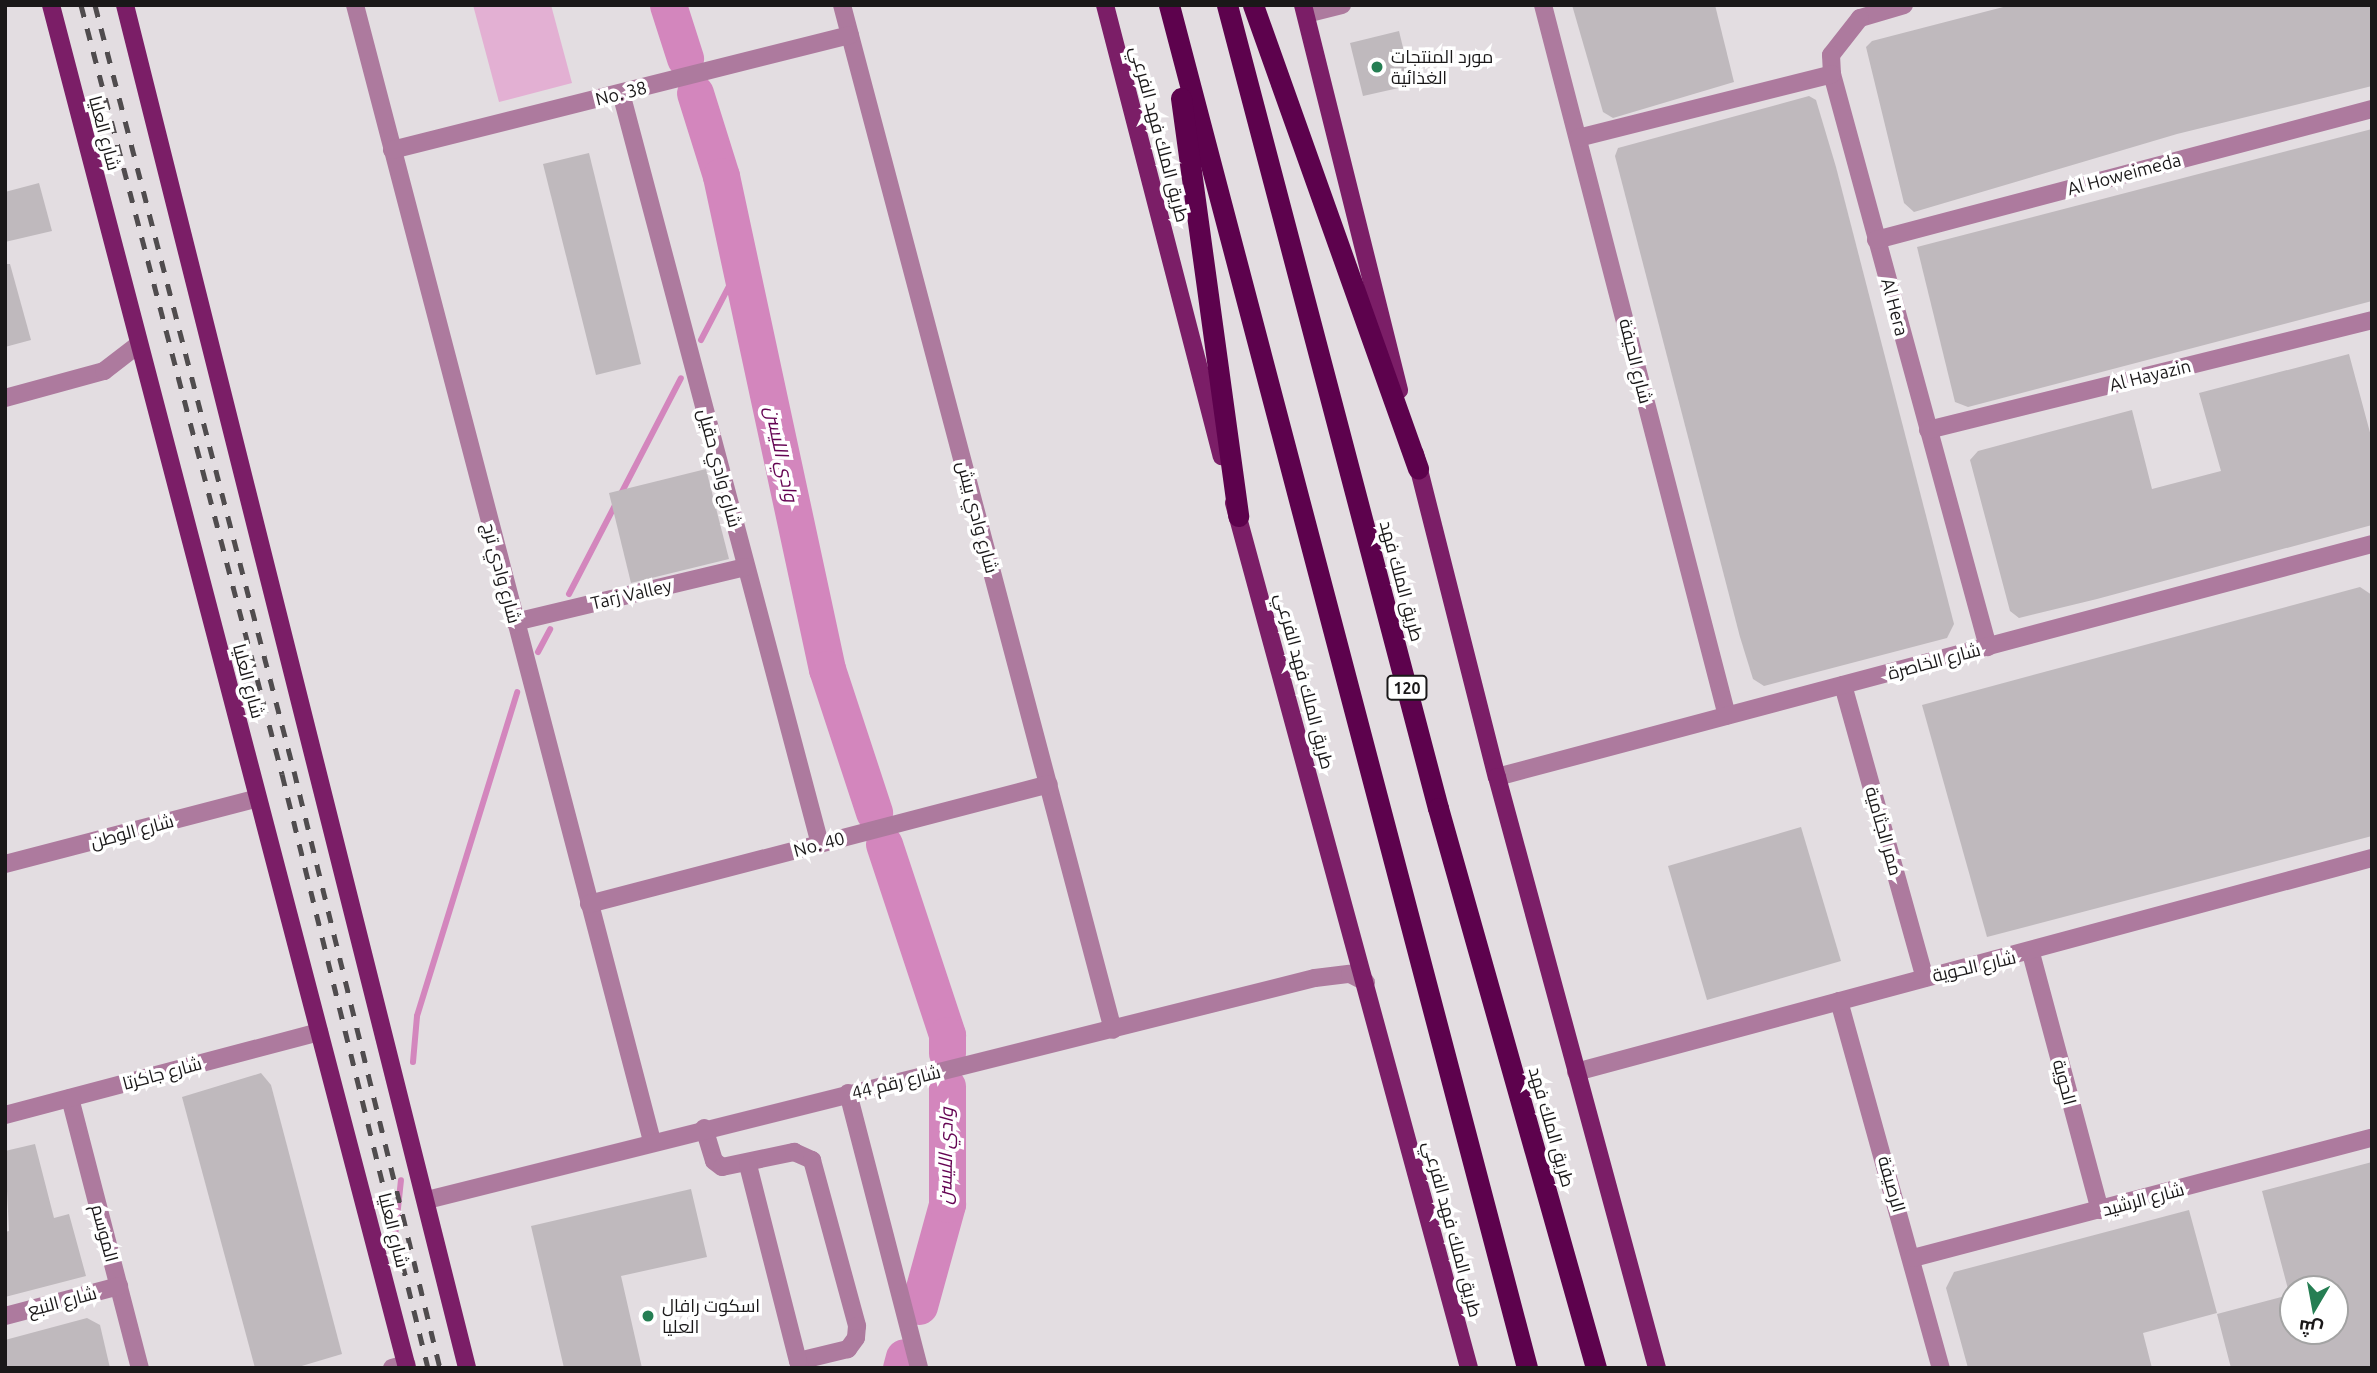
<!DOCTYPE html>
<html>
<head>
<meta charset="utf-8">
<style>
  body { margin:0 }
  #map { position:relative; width:2377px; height:1373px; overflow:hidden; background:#e3dde1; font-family:Ubuntu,Cairo,sans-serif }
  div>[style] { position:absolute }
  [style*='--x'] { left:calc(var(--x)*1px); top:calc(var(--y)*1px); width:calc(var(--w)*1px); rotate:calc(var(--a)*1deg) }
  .green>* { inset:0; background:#e3b0d3 }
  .stream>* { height:6px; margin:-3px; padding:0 3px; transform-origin:3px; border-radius:3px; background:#d386bd }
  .river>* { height:37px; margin:-18.5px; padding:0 18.5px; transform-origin:18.5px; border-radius:18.5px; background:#d386bd }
  .building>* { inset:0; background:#bfb9bd }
  .minor>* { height:18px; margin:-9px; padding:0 9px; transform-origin:9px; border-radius:9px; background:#ad7a9e }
  .major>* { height:18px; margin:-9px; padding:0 9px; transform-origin:9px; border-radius:9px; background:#7b1e67 }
  .highway>* { height:21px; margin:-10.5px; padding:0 10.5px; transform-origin:10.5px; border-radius:10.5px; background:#5d024d }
  .rail>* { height:5px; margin-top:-2.5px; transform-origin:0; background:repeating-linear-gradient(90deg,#504c4e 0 12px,transparent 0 24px) }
  .dots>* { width:19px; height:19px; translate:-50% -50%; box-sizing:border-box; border:4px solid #fff; border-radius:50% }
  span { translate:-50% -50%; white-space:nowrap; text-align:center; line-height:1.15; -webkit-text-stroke:7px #fff; paint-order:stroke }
  .shield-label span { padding:2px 5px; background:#fff; border:2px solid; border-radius:5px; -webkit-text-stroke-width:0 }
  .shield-label { font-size:16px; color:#1a1819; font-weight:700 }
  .poi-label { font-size:18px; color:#1a1819 }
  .left { translate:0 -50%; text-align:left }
  .street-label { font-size:18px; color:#1a1819 }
  .water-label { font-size:19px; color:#640352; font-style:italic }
  .frame { position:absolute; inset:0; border:7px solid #1a1819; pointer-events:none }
  .north { position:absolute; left:2279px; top:1275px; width:70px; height:70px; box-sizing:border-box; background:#fff; border:2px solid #a3a3a3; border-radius:50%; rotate:190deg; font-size:19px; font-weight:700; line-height:28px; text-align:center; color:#1a1819 }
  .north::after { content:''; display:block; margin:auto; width:24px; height:32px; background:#257e53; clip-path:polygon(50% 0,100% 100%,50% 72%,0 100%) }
</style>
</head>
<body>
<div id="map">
  <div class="green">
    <i style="clip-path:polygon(473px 5px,551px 5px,572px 83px,499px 102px)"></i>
  </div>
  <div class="stream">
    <i style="--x:701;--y:340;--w:85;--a:-62.5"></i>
    <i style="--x:569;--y:594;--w:243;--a:-62.6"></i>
    <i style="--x:538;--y:652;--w:26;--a:-62"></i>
    <i style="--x:413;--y:1062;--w:46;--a:-85"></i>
    <i style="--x:417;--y:1016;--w:339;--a:-72.8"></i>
    <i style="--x:395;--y:1236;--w:56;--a:-83.9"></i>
  </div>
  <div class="river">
    <i style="--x:668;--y:5;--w:56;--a:72.2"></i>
    <i style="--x:695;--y:93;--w:87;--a:72.6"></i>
    <i style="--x:721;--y:176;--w:504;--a:77.87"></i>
    <i style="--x:827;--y:669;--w:151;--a:71.8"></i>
    <i style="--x:884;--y:844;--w:201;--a:71.7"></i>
    <i style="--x:947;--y:1035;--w:18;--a:90"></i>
    <i style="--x:919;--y:1306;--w:106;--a:-74.6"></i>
    <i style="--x:947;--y:1204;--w:118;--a:-90"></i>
    <i style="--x:901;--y:1368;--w:11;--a:-75"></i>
  </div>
  <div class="building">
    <i style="clip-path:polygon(1572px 5px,1715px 5px,1734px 82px,1613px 118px,1603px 112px)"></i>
    <i style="clip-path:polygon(2011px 5px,2372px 5px,2372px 86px,2177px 134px,1914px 212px,1904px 203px,1866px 47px,1872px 41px)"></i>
    <i style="clip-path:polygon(1399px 31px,1412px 85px,1363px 96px,1350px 43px)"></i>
    <i style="clip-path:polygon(1809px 96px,1816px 100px,1836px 167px,1954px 624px,1947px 638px,1764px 686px,1753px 679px,1740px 637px,1615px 156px,1618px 148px)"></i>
    <i style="clip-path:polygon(2372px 129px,2372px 301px,1968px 407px,1955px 402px,1917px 247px)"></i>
    <i style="clip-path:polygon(589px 153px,641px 364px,596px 375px,543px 164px)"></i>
    <i style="clip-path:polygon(39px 183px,52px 231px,5px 242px,5px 192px)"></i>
    <i style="clip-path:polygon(5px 264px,10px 264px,31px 340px,5px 347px)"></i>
    <i style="clip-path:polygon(2349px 354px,2372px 440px,2372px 525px,2097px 599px,2019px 618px,2010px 611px,1970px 460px,1978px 451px,2132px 410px,2152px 489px,2221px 471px,2199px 393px)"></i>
    <i style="clip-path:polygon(706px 469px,729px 559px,631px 583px,609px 493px)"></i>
    <i style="clip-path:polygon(2360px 587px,2372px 595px,2372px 836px,1987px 937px,1922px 705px)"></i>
    <i style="clip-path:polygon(1801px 827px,1841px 961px,1707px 1000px,1668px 866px)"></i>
    <i style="clip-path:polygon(261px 1073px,271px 1085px,342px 1354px,295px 1368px,255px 1368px,182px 1097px)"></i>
    <i style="clip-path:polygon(35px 1144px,54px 1218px,69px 1214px,86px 1276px,5px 1297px,5px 1232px,9px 1231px,5px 1151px)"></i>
    <i style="clip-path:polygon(2372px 1162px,2372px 1368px,2231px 1368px,2217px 1314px,2293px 1294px,2293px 1331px,2335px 1331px,2335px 1289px,2288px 1289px,2262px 1191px)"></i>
    <i style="clip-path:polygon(691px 1189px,707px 1257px,621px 1276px,642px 1368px,564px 1368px,531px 1226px)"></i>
    <i style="clip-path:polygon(2189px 1210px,2217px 1313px,2143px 1333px,2152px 1368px,1968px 1368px,1946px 1288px,1954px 1272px)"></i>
    <i style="clip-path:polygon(87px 1318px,100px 1325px,110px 1368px,5px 1368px,5px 1340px)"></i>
  </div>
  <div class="minor">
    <i style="--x:355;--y:5;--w:1174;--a:75.35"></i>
    <i style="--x:842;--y:5;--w:1060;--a:75.19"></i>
    <i style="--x:1543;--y:5;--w:734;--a:75.49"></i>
    <i style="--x:1904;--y:5;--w:46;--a:163.5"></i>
    <i style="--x:1860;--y:18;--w:47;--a:128.1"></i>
    <i style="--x:1831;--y:55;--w:19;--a:87"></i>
    <i style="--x:1832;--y:74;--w:594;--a:74.77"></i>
    <i style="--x:1306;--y:14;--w:37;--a:-14"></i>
    <i style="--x:621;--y:93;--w:777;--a:75.16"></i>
    <i style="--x:1578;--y:138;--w:262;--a:-14.1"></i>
    <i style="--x:392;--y:150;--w:472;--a:-14.1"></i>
    <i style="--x:1876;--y:240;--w:513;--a:-14.79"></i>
    <i style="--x:5;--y:398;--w:103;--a:-15.3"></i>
    <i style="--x:104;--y:371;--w:44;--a:-37.6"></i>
    <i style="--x:1928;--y:430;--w:457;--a:-13.9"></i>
    <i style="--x:515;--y:622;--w:237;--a:-13.4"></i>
    <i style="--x:1843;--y:685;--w:304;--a:74.4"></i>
    <i style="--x:1497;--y:777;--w:905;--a:-14.91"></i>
    <i style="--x:5;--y:864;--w:261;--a:-14.6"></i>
    <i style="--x:589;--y:904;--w:475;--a:-14.6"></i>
    <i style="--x:2031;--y:953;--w:266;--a:75"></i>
    <i style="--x:1839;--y:1001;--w:381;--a:74.5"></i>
    <i style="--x:1576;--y:1072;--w:824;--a:-15.05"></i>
    <i style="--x:848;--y:1093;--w:284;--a:75.5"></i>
    <i style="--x:70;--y:1098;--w:279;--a:75.5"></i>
    <i style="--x:5;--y:1115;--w:325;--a:-14.8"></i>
    <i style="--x:704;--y:1128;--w:34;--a:73"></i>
    <i style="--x:714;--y:1161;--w:10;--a:37"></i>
    <i style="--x:722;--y:1167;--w:74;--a:-11.8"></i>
    <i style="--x:794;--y:1152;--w:20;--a:24"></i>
    <i style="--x:812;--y:1160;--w:172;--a:74.8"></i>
    <i style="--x:857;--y:1326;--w:12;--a:95"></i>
    <i style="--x:856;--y:1338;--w:14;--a:126"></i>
    <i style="--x:848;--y:1349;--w:51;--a:166.5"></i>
    <i style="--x:798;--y:1361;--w:7;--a:74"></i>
    <i style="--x:748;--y:1165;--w:202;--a:75.7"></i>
    <i style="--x:427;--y:1200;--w:915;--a:-14.04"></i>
    <i style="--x:1315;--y:978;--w:35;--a:-7"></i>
    <i style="--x:1350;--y:974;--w:18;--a:27"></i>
    <i style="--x:1913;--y:1258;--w:474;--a:-14.7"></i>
    <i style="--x:5;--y:1316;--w:118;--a:-14.7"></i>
    <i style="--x:392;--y:1368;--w:15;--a:-16"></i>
  </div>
  <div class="major">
    <i style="--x:51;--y:5;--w:1409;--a:75.36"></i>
    <i style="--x:125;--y:5;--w:1405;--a:75.91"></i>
    <i style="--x:1105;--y:5;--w:466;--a:75.5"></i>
    <i style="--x:1303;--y:5;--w:397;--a:76"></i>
    <i style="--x:1415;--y:454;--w:333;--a:75.8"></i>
    <i style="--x:1497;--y:777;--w:612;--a:74.85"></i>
    <i style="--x:1234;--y:503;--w:896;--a:74.8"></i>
  </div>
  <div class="highway">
    <i style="--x:1169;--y:5;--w:1409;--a:75.28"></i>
    <i style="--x:1227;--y:5;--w:830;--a:75.28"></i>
    <i style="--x:1438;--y:808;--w:582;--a:74.24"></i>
    <i style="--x:1253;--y:5;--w:492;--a:70.4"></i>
    <i style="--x:1181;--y:98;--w:422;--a:82.2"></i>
  </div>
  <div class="rail">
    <i style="--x:81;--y:5;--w:795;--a:75.35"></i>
    <i style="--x:282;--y:774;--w:612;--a:76.19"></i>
    <i style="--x:95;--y:5;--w:791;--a:75.44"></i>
    <i style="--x:294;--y:771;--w:615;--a:76.26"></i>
  </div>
  <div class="dots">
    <i style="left:1377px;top:67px;background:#257e53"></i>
    <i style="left:648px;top:1316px;background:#257e53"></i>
  </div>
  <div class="shield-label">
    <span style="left:1407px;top:688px">120</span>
  </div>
  <div class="poi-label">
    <span class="left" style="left:1391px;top:67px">مورد المنتجات<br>الغذائية</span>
    <span class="left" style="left:662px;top:1316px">اسكوت رافال<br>العليا</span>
  </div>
  <div class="street-label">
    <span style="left:621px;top:93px;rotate:-14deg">No. 38</span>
    <span style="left:105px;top:133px;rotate:75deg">شارع العليا</span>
    <span style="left:1160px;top:134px;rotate:75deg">طريق الملك فهد الفرعي</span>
    <span style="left:2124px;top:174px;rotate:-15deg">Al Howeimeda</span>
    <span style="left:1895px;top:307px;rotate:75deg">Al Hera</span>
    <span style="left:1636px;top:361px;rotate:76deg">شارع الحيفة</span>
    <span style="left:2150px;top:375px;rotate:-14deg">Al Hayazin</span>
    <span style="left:720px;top:468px;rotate:75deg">شارع وادي حقيل</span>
    <span style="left:978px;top:517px;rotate:75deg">شارع وادي بيش</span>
    <span style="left:502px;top:573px;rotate:75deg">شارع وادي ترج</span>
    <span style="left:1402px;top:581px;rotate:75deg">طريق الملك فهد</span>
    <span style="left:631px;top:594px;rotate:-13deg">Tarj Valley</span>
    <span style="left:1934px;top:661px;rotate:-15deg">شارع الخاصرة</span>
    <span style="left:249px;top:681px;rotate:75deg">شارع العليا</span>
    <span style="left:1305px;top:681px;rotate:75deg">طريق الملك فهد الفرعي</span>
    <span style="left:132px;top:831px;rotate:-15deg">شارع الوطن</span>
    <span style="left:1884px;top:831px;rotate:74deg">ممر الجثامية</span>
    <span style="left:819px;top:844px;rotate:-15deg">No. 40</span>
    <span style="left:1974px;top:966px;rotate:-13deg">شارع الحوية</span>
    <span style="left:162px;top:1073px;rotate:-15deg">شارع جاكرتا</span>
    <span style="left:896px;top:1082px;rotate:-14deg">شارع رقم 44</span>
    <span style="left:2065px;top:1082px;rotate:75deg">الحوية</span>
    <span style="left:1552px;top:1127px;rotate:74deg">طريق الملك فهد</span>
    <span style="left:1892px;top:1184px;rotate:74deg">الرصيفة</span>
    <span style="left:2143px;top:1199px;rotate:-15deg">شارع الرشيد</span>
    <span style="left:1453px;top:1229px;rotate:75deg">طريق الملك فهد الفرعي</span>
    <span style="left:394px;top:1230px;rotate:76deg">شارع العليا</span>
    <span style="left:105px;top:1233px;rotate:75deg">الموسم</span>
    <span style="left:62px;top:1301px;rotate:-15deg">شارع النبع</span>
  </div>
  <div class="water-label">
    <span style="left:781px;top:454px;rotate:78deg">وادي الليسن</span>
    <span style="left:946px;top:1156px;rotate:-89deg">وادي الليسن</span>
  </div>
  <div class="frame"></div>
  <div class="north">ش</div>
</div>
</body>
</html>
